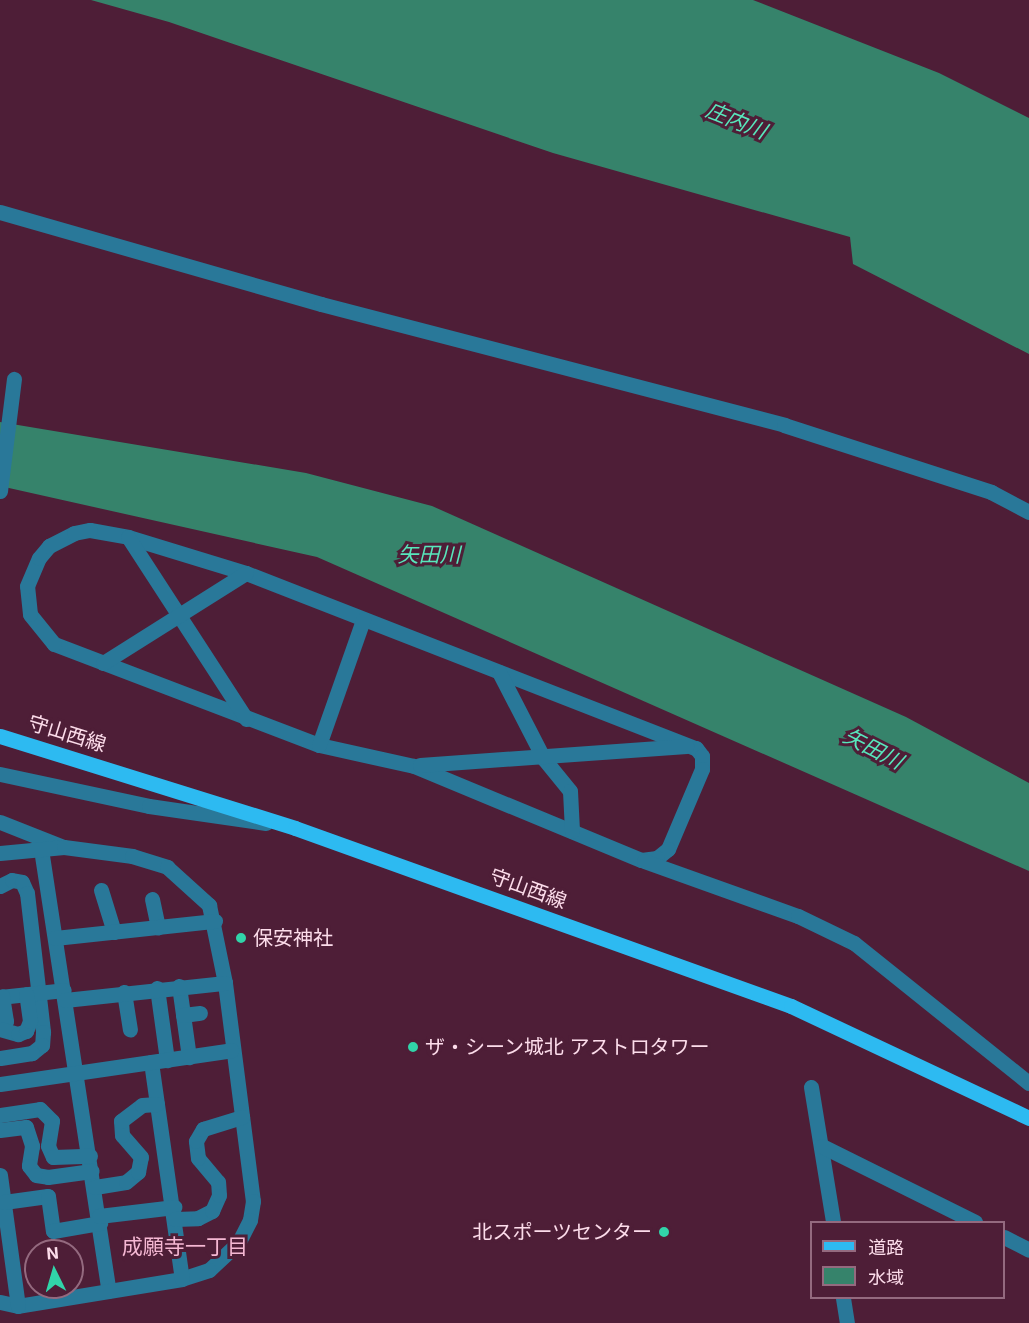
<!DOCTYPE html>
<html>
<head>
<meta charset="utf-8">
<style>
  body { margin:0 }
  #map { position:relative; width:1029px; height:1323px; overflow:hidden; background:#4e1e37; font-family:Inter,"Noto Sans JP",sans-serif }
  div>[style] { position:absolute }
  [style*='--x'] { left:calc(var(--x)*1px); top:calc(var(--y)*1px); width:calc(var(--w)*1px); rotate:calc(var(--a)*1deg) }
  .water>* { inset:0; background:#36836b }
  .minor>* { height:15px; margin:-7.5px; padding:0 7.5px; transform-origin:7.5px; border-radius:7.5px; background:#297899 }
  .major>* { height:15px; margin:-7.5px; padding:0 7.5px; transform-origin:7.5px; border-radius:7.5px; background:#2dbaf1 }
  .dots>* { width:16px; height:16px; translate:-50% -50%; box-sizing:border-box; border:3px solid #4e1e37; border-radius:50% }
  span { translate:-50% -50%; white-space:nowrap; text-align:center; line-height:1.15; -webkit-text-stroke:6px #4e1e37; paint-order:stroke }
  .street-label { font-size:20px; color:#fcdcea }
  .poi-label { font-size:20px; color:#fcdcea }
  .left { translate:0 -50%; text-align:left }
  .right { translate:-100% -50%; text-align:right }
  .water-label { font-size:21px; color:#58e7bc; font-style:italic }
  .neighbourhood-label { font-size:21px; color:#f5b8d3 }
  .legend { position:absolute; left:810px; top:1221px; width:195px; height:78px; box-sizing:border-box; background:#4e1e37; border:2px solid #946a7f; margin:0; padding:8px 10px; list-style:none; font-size:18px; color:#fcdcea }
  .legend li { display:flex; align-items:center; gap:12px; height:30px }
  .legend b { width:30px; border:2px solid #946a7f }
  .north { position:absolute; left:24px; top:1239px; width:60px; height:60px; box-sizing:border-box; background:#4e1e37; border:2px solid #946a7f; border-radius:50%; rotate:355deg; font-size:16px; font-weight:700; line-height:24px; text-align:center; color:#fcdcea }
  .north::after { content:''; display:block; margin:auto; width:21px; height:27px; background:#31d4a9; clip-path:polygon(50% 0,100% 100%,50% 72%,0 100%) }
</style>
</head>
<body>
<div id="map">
  <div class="water">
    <i style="clip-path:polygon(91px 0,753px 0,939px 73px,1029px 118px,1029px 354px,853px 264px,850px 237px,553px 153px,169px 22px)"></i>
    <i style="clip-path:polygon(0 422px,306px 473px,432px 506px,906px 717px,1029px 783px,1029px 871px,317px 557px,0 486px)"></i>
  </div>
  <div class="minor">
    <i style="--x:0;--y:212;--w:334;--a:16"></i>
    <i style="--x:321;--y:304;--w:479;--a:14.6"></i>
    <i style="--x:784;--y:425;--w:218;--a:17.9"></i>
    <i style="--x:991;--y:492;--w:43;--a:27.8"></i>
    <i style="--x:0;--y:491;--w:113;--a:-82.9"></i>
    <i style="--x:90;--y:530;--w:39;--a:10"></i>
    <i style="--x:128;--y:537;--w:123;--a:17"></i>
    <i style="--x:246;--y:573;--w:483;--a:21.3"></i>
    <i style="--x:696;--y:748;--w:10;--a:53"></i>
    <i style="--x:702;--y:756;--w:13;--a:90"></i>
    <i style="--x:702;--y:769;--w:87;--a:113"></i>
    <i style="--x:668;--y:849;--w:14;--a:141"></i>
    <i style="--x:657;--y:858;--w:16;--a:173"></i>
    <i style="--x:641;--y:860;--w:246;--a:-157.5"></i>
    <i style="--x:414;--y:766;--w:97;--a:-167.5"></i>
    <i style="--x:319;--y:745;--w:284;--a:-159.1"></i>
    <i style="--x:54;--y:644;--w:38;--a:-129"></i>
    <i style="--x:30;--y:614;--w:28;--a:-96"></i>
    <i style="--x:27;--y:586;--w:30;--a:-67"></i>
    <i style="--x:39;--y:558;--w:16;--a:-50"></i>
    <i style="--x:49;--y:546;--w:28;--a:-27"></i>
    <i style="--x:74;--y:533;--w:16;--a:-11"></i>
    <i style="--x:128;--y:537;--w:217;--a:57"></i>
    <i style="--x:103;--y:663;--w:169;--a:-32.2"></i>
    <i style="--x:499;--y:672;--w:98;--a:62.7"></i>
    <i style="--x:544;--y:759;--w:41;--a:50.9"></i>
    <i style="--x:570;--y:791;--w:40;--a:87.1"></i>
    <i style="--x:319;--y:745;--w:133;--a:-70.6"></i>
    <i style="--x:420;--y:765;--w:267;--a:-4.1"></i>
    <i style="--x:0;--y:774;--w:152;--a:12.1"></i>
    <i style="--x:149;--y:806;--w:118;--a:8.3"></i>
    <i style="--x:0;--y:822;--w:66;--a:21.5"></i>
    <i style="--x:41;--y:849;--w:447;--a:81.3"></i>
    <i style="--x:0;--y:853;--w:64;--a:-5.4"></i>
    <i style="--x:64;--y:847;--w:69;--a:7.5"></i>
    <i style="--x:132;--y:856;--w:37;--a:17"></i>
    <i style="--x:167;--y:867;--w:57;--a:42.1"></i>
    <i style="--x:209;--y:905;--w:80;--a:78.4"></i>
    <i style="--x:225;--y:983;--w:220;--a:82.7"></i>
    <i style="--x:253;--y:1201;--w:19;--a:99"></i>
    <i style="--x:250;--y:1220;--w:25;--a:117"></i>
    <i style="--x:239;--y:1242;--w:41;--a:137"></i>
    <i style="--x:209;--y:1270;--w:28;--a:162"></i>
    <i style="--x:182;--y:1279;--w:166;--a:170.7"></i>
    <i style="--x:18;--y:1306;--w:18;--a:-167"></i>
    <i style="--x:644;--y:861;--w:164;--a:19.7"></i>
    <i style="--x:798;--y:916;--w:62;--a:25.7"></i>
    <i style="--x:854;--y:943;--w:224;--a:38.7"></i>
    <i style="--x:0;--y:886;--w:13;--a:-27"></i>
    <i style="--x:12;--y:880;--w:10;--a:11"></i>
    <i style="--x:22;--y:882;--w:12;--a:66"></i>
    <i style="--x:27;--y:893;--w:140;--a:83.4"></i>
    <i style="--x:43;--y:1032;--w:13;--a:94"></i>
    <i style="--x:42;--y:1045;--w:13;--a:141"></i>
    <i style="--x:32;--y:1053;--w:32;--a:171"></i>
    <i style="--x:101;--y:890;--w:44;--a:72.8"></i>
    <i style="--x:152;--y:899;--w:29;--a:78"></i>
    <i style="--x:55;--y:938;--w:161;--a:-6.1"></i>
    <i style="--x:179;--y:986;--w:72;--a:82"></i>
    <i style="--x:157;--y:988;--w:73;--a:82.1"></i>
    <i style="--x:124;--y:992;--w:38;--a:81"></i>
    <i style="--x:0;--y:997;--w:64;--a:-6.2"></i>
    <i style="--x:65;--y:1000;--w:161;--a:-6.1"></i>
    <i style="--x:183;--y:1015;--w:17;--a:-7"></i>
    <i style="--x:0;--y:1022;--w:6;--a:-9"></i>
    <i style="--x:6;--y:1021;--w:25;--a:-99"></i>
    <i style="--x:0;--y:1029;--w:19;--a:16"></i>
    <i style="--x:18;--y:1034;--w:9;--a:-21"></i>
    <i style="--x:26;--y:1031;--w:11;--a:-68"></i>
    <i style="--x:30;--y:1021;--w:27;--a:-98"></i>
    <i style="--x:151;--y:1062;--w:219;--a:81.9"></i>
    <i style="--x:0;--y:1084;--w:234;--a:-8.3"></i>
    <i style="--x:811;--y:1087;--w:137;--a:80.7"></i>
    <i style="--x:0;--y:1115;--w:40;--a:-8.5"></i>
    <i style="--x:40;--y:1109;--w:17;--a:45"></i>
    <i style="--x:52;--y:1121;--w:25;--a:99"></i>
    <i style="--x:48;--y:1146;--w:12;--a:66"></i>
    <i style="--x:53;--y:1157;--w:37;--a:-2"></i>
    <i style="--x:0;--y:1130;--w:26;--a:-7"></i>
    <i style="--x:26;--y:1127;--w:20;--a:72"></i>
    <i style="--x:32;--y:1146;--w:20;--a:99"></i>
    <i style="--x:29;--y:1166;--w:11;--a:52"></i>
    <i style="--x:36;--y:1175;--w:12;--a:9"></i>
    <i style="--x:48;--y:1177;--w:44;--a:-7.8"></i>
    <i style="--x:822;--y:1146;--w:171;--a:26.4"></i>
    <i style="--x:0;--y:1175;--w:132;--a:82.2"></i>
    <i style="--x:95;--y:1187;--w:31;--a:-9"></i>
    <i style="--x:126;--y:1182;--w:16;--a:-40"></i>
    <i style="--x:138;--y:1172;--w:15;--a:-79"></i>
    <i style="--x:141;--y:1157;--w:29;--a:-131"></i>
    <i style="--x:122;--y:1135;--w:14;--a:-94"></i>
    <i style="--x:121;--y:1121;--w:26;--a:-37"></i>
    <i style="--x:142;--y:1105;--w:15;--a:-4"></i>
    <i style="--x:4;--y:1202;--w:44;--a:-7.8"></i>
    <i style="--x:48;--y:1196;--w:35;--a:82"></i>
    <i style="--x:53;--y:1231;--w:48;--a:-9.7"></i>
    <i style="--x:99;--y:1216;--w:76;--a:-6.8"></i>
    <i style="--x:175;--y:1219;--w:23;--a:-2"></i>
    <i style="--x:198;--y:1218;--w:16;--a:-27"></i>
    <i style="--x:212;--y:1211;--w:17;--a:-66"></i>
    <i style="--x:219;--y:1195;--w:13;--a:-94"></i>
    <i style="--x:218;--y:1182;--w:31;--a:-130"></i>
    <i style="--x:198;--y:1158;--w:17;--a:-97"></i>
    <i style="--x:196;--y:1141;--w:14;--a:-60"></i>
    <i style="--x:203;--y:1129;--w:41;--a:-17.1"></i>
    <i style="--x:1004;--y:1237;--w:28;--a:27"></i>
    <i style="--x:843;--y:1298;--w:25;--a:81"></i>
  </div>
  <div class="major">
    <i style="--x:0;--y:736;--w:309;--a:17.3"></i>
    <i style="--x:295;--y:828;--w:527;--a:19.74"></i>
    <i style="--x:791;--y:1006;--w:263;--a:25.2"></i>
  </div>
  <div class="dots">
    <i style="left:241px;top:938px;background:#31d4a9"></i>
    <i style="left:413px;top:1047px;background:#31d4a9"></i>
    <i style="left:664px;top:1232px;background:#31d4a9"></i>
  </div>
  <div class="street-label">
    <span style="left:67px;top:734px;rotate:17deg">守山西線</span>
    <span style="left:528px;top:889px;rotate:20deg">守山西線</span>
  </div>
  <div class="poi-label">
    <span class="left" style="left:253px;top:938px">保安神社</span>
    <span class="left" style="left:425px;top:1047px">ザ・シーン城北 アストロタワー</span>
    <span class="right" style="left:652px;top:1232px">北スポーツセンター</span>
  </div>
  <div class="water-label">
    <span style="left:736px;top:121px;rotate:22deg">庄内川</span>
    <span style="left:429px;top:555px">矢田川</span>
    <span style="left:873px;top:749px;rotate:27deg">矢田川</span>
  </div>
  <div class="neighbourhood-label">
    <span style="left:185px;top:1247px">成願寺一丁目</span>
  </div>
  <ul class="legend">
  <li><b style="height:8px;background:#2dbaf1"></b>道路</li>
  <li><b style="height:16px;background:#36836b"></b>水域</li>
  </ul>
  <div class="north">N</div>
</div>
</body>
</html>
